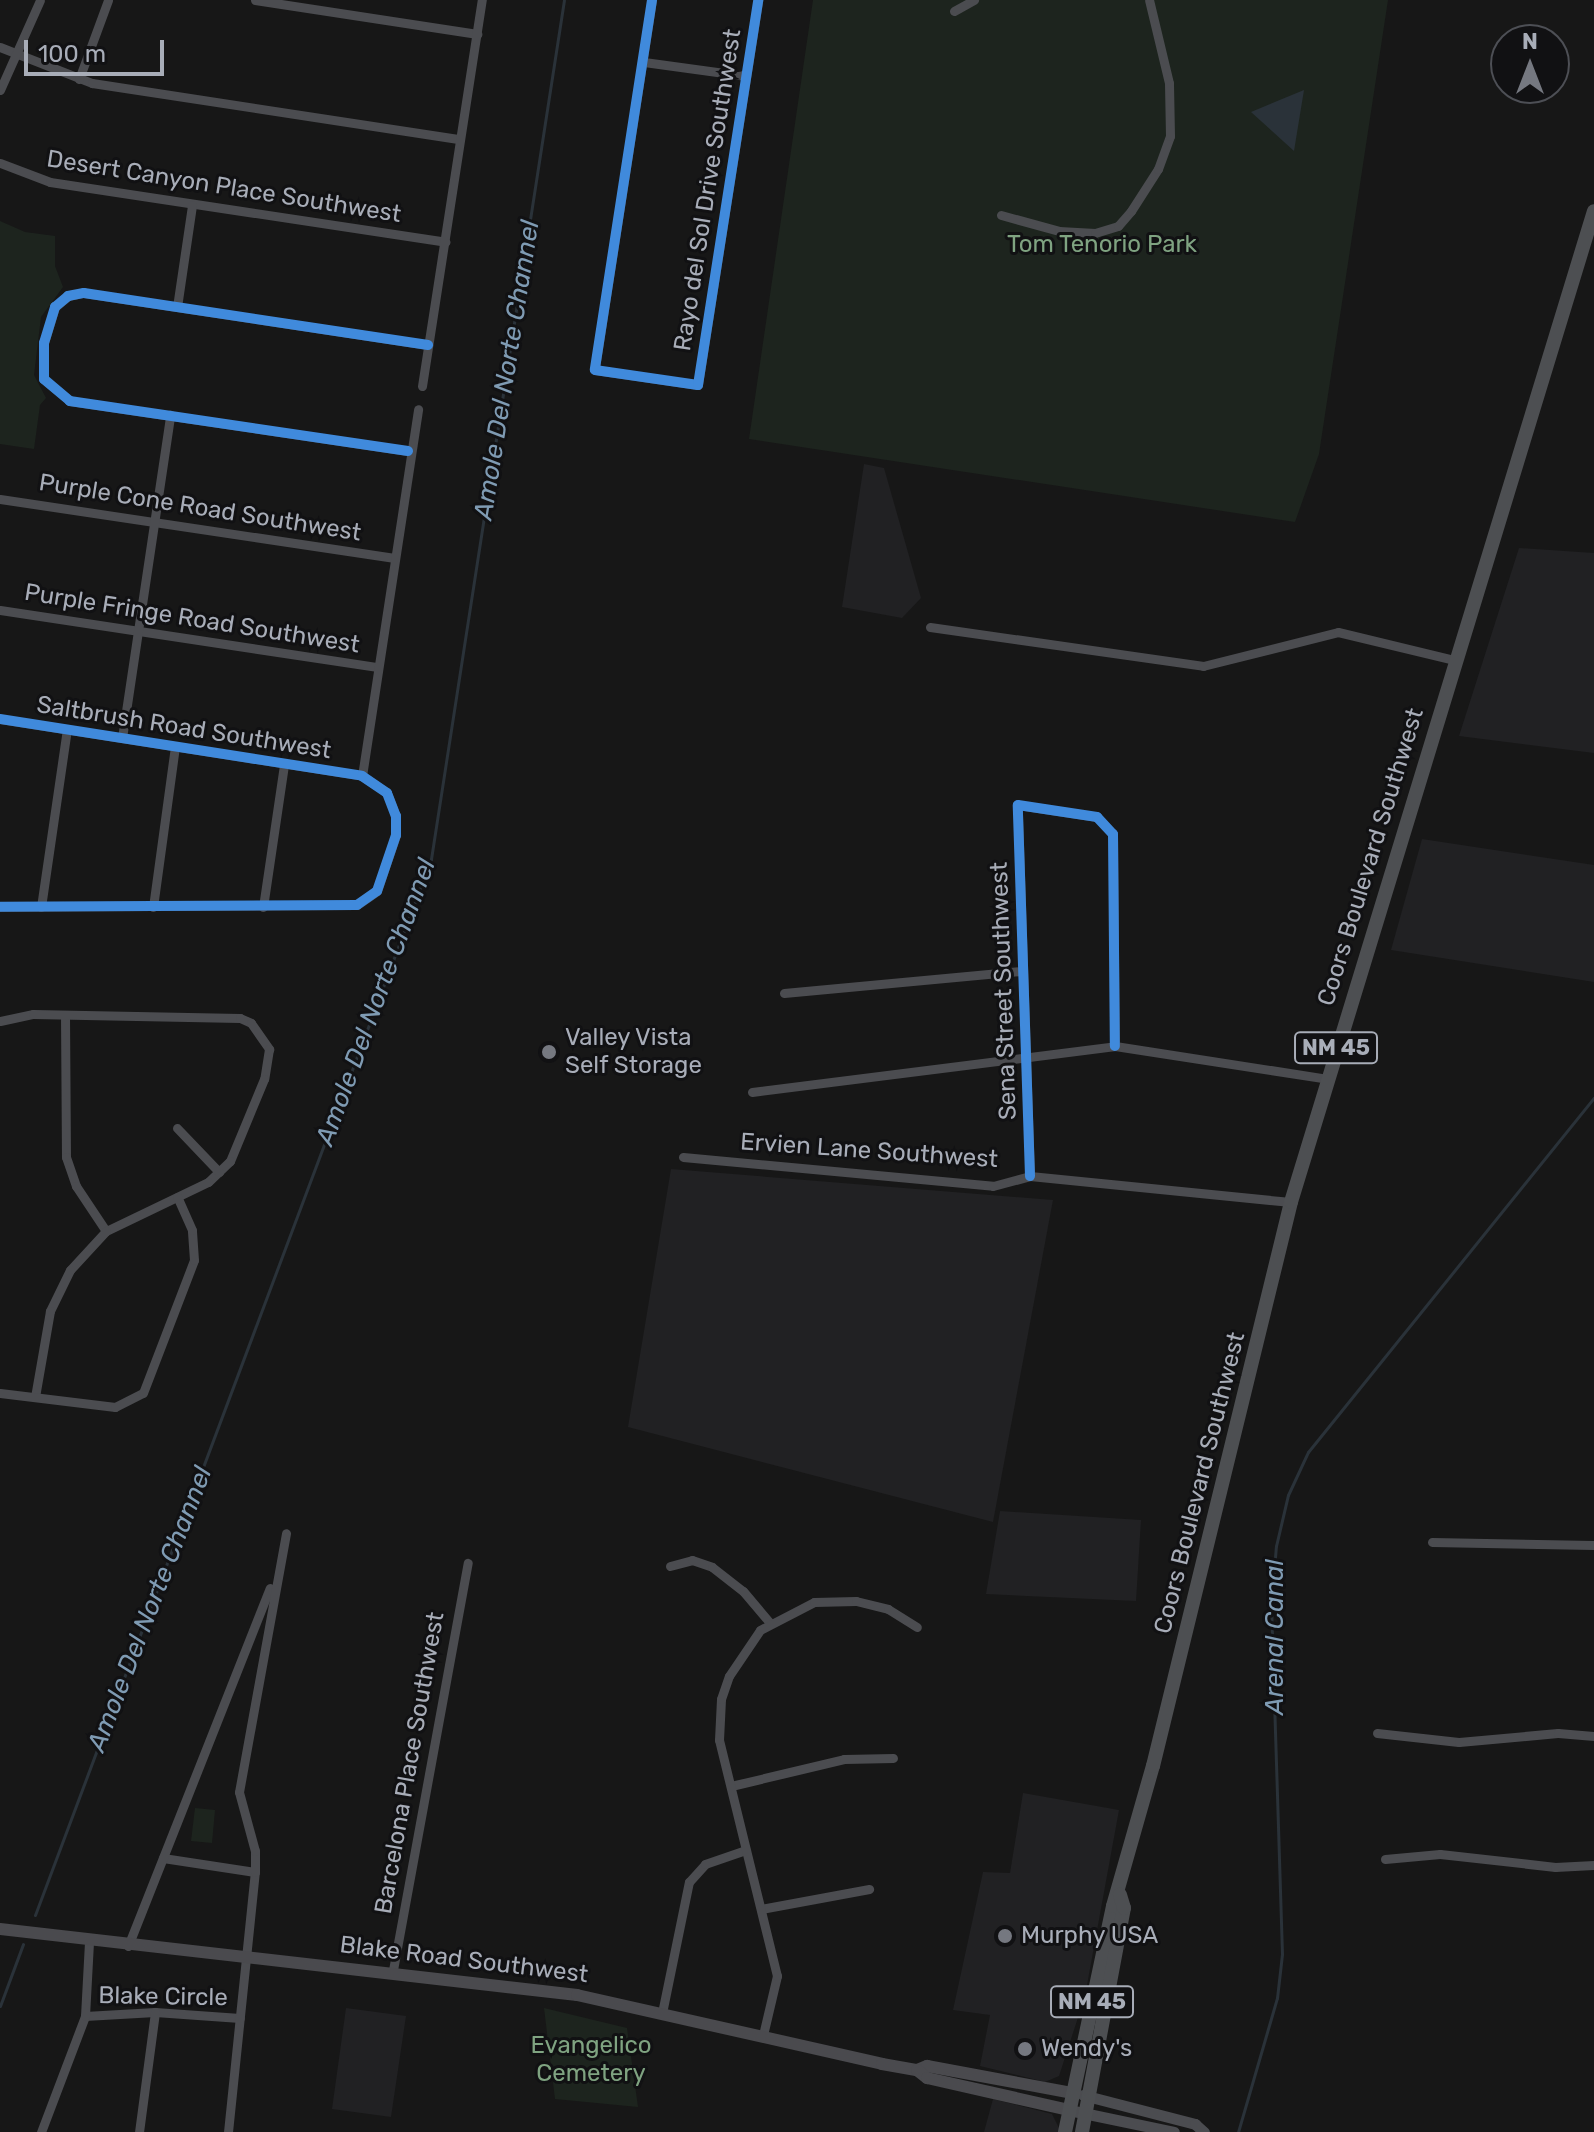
<!DOCTYPE html>
<html>
<head>
<meta charset="utf-8">
<style>
  body { margin:0 }
  #map { position:relative; width:1594px; height:2132px; overflow:hidden; background:#171717; font-family:Rubik,sans-serif }
  div>[style] { position:absolute }
  [style*='--x'] { left:calc(var(--x)*1px); top:calc(var(--y)*1px); width:calc(var(--w)*1px); rotate:calc(var(--a)*1deg) }
  .built>* { inset:0; background:#212123 }
  .green>* { inset:0; background:#1d241e }
  .water>* { inset:0; background:#2a3239 }
  .stream>* { height:3px; margin:-1.5px; padding:0 1.5px; transform-origin:1.5px; border-radius:1.5px; background:#2a3239 }
  .minor>* { height:9px; margin:-4.5px; padding:0 4.5px; transform-origin:4.5px; border-radius:4.5px; background:#4b4c50 }
  .tertiary>* { height:11px; margin:-5.5px; padding:0 5.5px; transform-origin:5.5px; border-radius:5.5px; background:#4b4c50 }
  .secondary>* { height:12px; margin:-6px; padding:0 6px; transform-origin:6px; border-radius:6px; background:#4a4a4e }
  .primary>* { height:14px; margin:-7px; padding:0 7px; transform-origin:7px; border-radius:7px; background:#4d4f52 }
  .cycleway>* { height:10px; margin:-5px; padding:0 5px; transform-origin:5px; border-radius:5px; background:#408adc }
  .dots>* { width:22px; height:22px; translate:-50% -50%; box-sizing:border-box; border:4px solid #111113; border-radius:50% }
  span { translate:-50% -50%; white-space:nowrap; text-align:center; line-height:1.15; -webkit-text-stroke:6px #111113; paint-order:stroke }
  .shield-label span { padding:2px 6px; background:#111113; border:2px solid; border-radius:6px; -webkit-text-stroke-width:0 }
  .shield-label { font-size:22px; color:#a8adb8; font-weight:700 }
  .street-label { font-size:24px; color:#a8adb8 }
  .park-label { font-size:24px; color:#7fa381 }
  .poi-label { font-size:24px; color:#a8adb8 }
  .left { translate:0 -50%; text-align:left }
  .water-label { font-size:26px; color:#7f9bb3; font-style:italic }
  .north { position:absolute; left:1490px; top:24px; width:80px; height:80px; box-sizing:border-box; background:#111113; border:2px solid #4d4f55; border-radius:50%; rotate:0deg; font-size:22px; font-weight:700; line-height:32px; text-align:center; color:#a8adb8 }
  .north::after { content:''; display:block; margin:auto; width:28px; height:36px; background:#757880; clip-path:polygon(50% 0,100% 100%,50% 72%,0 100%) }
  .scale { position:absolute; left:24px; top:40px; width:140px; height:36px; box-sizing:border-box; border:4px solid #a8adb8; border-top:0; padding-left:10px; font-size:24px; line-height:28px; white-space:nowrap; color:#a8adb8; -webkit-text-stroke:6px #111113; paint-order:stroke }
</style>
</head>
<body>
<div id="map">
  <div class="built">
    <i style="clip-path:polygon(864px 464px,884px 468px,921px 598px,902px 618px,842px 607px)"></i>
    <i style="clip-path:polygon(1519px 548px,1594px 553px,1594px 753px,1459px 736px)"></i>
    <i style="clip-path:polygon(1422px 839px,1594px 865px,1594px 982px,1391px 950px)"></i>
    <i style="clip-path:polygon(671px 1169px,1053px 1200px,993px 1522px,628px 1427px)"></i>
    <i style="clip-path:polygon(1000px 1511px,1141px 1520px,1136px 1601px,986px 1594px)"></i>
    <i style="clip-path:polygon(1023px 1793px,1119px 1810px,1085px 1996px,1059px 2076px,1045px 2082px,980px 2066px,990px 2015px,953px 2010px,983px 1872px,1010px 1873px)"></i>
    <i style="clip-path:polygon(346px 2008px,406px 2016px,391px 2117px,332px 2109px)"></i>
    <i style="clip-path:polygon(993px 2099px,1052px 2114px,1061px 2132px,984px 2132px)"></i>
  </div>
  <div class="green">
    <i style="clip-path:polygon(813px 0,1388px 0,1319px 454px,1295px 522px,749px 439px)"></i>
    <i style="clip-path:polygon(0 221px,25px 232px,55px 236px,55px 266px,63px 287px,41px 317px,34px 375px,46px 398px,40px 405px,34px 449px,0 444px)"></i>
    <i style="clip-path:polygon(195px 1808px,215px 1810px,212px 1843px,191px 1841px)"></i>
    <i style="clip-path:polygon(544px 2008px,627px 2028px,638px 2107px,555px 2099px)"></i>
  </div>
  <div class="water">
    <i style="clip-path:polygon(1304px 90px,1294px 151px,1251px 112px)"></i>
  </div>
  <div class="stream">
    <i style="--x:35;--y:1915;--w:1128;--a:-69.44"></i>
    <i style="--x:431;--y:859;--w:869;--a:-81.2"></i>
    <i style="--x:0;--y:2006;--w:66;--a:-69.6"></i>
    <i style="--x:1238;--y:2132;--w:140;--a:-73.8"></i>
    <i style="--x:1277;--y:1998;--w:44;--a:-83.5"></i>
    <i style="--x:1282;--y:1954;--w:350;--a:-91.8"></i>
    <i style="--x:1271;--y:1604;--w:58;--a:-85.1"></i>
    <i style="--x:1276;--y:1546;--w:52;--a:-76.8"></i>
    <i style="--x:1288;--y:1495;--w:47;--a:-65.1"></i>
    <i style="--x:1308;--y:1452;--w:455;--a:-51.1"></i>
  </div>
  <div class="minor">
    <i style="--x:255;--y:0;--w:225;--a:8.7"></i>
    <i style="--x:652;--y:0;--w:374;--a:98.8"></i>
    <i style="--x:595;--y:370;--w:104;--a:8.3"></i>
    <i style="--x:698;--y:385;--w:390;--a:-81.1"></i>
    <i style="--x:954;--y:11;--w:23;--a:-29"></i>
    <i style="--x:0;--y:47;--w:99;--a:21.4"></i>
    <i style="--x:92;--y:83;--w:372;--a:8.7"></i>
    <i style="--x:644;--y:62;--w:103;--a:7.8"></i>
    <i style="--x:79;--y:79;--w:84;--a:-69.8"></i>
    <i style="--x:0;--y:90;--w:98;--a:-66"></i>
    <i style="--x:0;--y:163;--w:53;--a:20.8"></i>
    <i style="--x:50;--y:182;--w:400;--a:8.6"></i>
    <i style="--x:1001;--y:215;--w:60;--a:15.4"></i>
    <i style="--x:1059;--y:231;--w:36;--a:3"></i>
    <i style="--x:1095;--y:233;--w:24;--a:-17"></i>
    <i style="--x:1118;--y:226;--w:20;--a:-49"></i>
    <i style="--x:1131;--y:211;--w:50;--a:-57.3"></i>
    <i style="--x:1158;--y:169;--w:35;--a:-70"></i>
    <i style="--x:1170;--y:136;--w:53;--a:-91.1"></i>
    <i style="--x:1169;--y:83;--w:85;--a:-103.5"></i>
    <i style="--x:177;--y:307;--w:103;--a:-81.6"></i>
    <i style="--x:422;--y:386;--w:391;--a:-81.2"></i>
    <i style="--x:408;--y:451;--w:342;--a:-171.6"></i>
    <i style="--x:70;--y:401;--w:34;--a:-140"></i>
    <i style="--x:44;--y:379;--w:36;--a:-90"></i>
    <i style="--x:44;--y:343;--w:38;--a:-73"></i>
    <i style="--x:55;--y:307;--w:17;--a:-40"></i>
    <i style="--x:68;--y:296;--w:16;--a:-11"></i>
    <i style="--x:84;--y:293;--w:348;--a:8.6"></i>
    <i style="--x:0;--y:499;--w:399;--a:8.5"></i>
    <i style="--x:0;--y:610;--w:382;--a:8.6"></i>
    <i style="--x:930;--y:627;--w:276;--a:8.1"></i>
    <i style="--x:1203;--y:666;--w:139;--a:-14.1"></i>
    <i style="--x:1338;--y:632;--w:120;--a:13.5"></i>
    <i style="--x:0;--y:719;--w:366;--a:8.9"></i>
    <i style="--x:362;--y:776;--w:30;--a:34"></i>
    <i style="--x:387;--y:793;--w:25;--a:69"></i>
    <i style="--x:396;--y:816;--w:19;--a:90"></i>
    <i style="--x:396;--y:835;--w:59;--a:108.7"></i>
    <i style="--x:377;--y:891;--w:24;--a:145"></i>
    <i style="--x:357;--y:905;--w:357;--a:179.7"></i>
    <i style="--x:122;--y:738;--w:327;--a:-81.5"></i>
    <i style="--x:362;--y:776;--w:371;--a:-81.3"></i>
    <i style="--x:41;--y:907;--w:180;--a:-81.7"></i>
    <i style="--x:153;--y:907;--w:162;--a:-82.2"></i>
    <i style="--x:263;--y:907;--w:145;--a:-81.6"></i>
    <i style="--x:784;--y:993;--w:238;--a:-5.3"></i>
    <i style="--x:65;--y:1015;--w:142;--a:89.6"></i>
    <i style="--x:66;--y:1157;--w:31;--a:71"></i>
    <i style="--x:76;--y:1186;--w:54;--a:56.3"></i>
    <i style="--x:0;--y:1021;--w:34;--a:-12"></i>
    <i style="--x:33;--y:1014;--w:207;--a:1.1"></i>
    <i style="--x:240;--y:1018;--w:12;--a:24"></i>
    <i style="--x:251;--y:1023;--w:32;--a:55"></i>
    <i style="--x:269;--y:1049;--w:30;--a:99"></i>
    <i style="--x:264;--y:1079;--w:89;--a:112.5"></i>
    <i style="--x:230;--y:1161;--w:30;--a:136"></i>
    <i style="--x:208;--y:1182;--w:113;--a:154.3"></i>
    <i style="--x:106;--y:1231;--w:53;--a:132.7"></i>
    <i style="--x:70;--y:1270;--w:46;--a:116"></i>
    <i style="--x:50;--y:1311;--w:87;--a:99.9"></i>
    <i style="--x:752;--y:1092;--w:366;--a:-7.2"></i>
    <i style="--x:1115;--y:1046;--w:215;--a:8.8"></i>
    <i style="--x:177;--y:1128;--w:61;--a:46.3"></i>
    <i style="--x:683;--y:1157;--w:311;--a:5.3"></i>
    <i style="--x:993;--y:1186;--w:38;--a:-15"></i>
    <i style="--x:1030;--y:1176;--w:262;--a:5.7"></i>
    <i style="--x:1030;--y:1176;--w:371;--a:-91.9"></i>
    <i style="--x:1018;--y:805;--w:80;--a:8.6"></i>
    <i style="--x:1097;--y:817;--w:23;--a:47"></i>
    <i style="--x:1113;--y:834;--w:212;--a:89.5"></i>
    <i style="--x:0;--y:1393;--w:116;--a:6.9"></i>
    <i style="--x:115;--y:1407;--w:31;--a:-27"></i>
    <i style="--x:143;--y:1393;--w:142;--a:-69"></i>
    <i style="--x:194;--y:1260;--w:30;--a:-94"></i>
    <i style="--x:192;--y:1230;--w:36;--a:-114"></i>
    <i style="--x:1432;--y:1542;--w:162;--a:1.1"></i>
    <i style="--x:670;--y:1566;--w:23;--a:-15"></i>
    <i style="--x:692;--y:1560;--w:21;--a:19"></i>
    <i style="--x:712;--y:1567;--w:39;--a:38"></i>
    <i style="--x:743;--y:1591;--w:42;--a:49.8"></i>
    <i style="--x:1377;--y:1733;--w:82;--a:6.3"></i>
    <i style="--x:1459;--y:1742;--w:99;--a:-5.2"></i>
    <i style="--x:1558;--y:1733;--w:36;--a:5"></i>
    <i style="--x:731;--y:1786;--w:116;--a:-13.4"></i>
    <i style="--x:844;--y:1759;--w:49;--a:-1.2"></i>
    <i style="--x:163;--y:1858;--w:93;--a:8.7"></i>
    <i style="--x:1385;--y:1859;--w:55;--a:-5.2"></i>
    <i style="--x:1440;--y:1854;--w:116;--a:6.4"></i>
    <i style="--x:1555;--y:1867;--w:39;--a:-3"></i>
    <i style="--x:761;--y:1909;--w:110;--a:-10.5"></i>
    <i style="--x:128;--y:1946;--w:385;--a:-68.4"></i>
    <i style="--x:393;--y:1970;--w:414;--a:-79.6"></i>
    <i style="--x:662;--y:2013;--w:134;--a:-78.4"></i>
    <i style="--x:689;--y:1882;--w:24;--a:-48"></i>
    <i style="--x:705;--y:1864;--w:43;--a:-18.9"></i>
    <i style="--x:85;--y:2016;--w:70;--a:-3.3"></i>
    <i style="--x:155;--y:2012;--w:85;--a:4"></i>
    <i style="--x:763;--y:2035;--w:61;--a:-76.7"></i>
    <i style="--x:777;--y:1976;--w:243;--a:-103.8"></i>
    <i style="--x:719;--y:1740;--w:41;--a:-87.2"></i>
    <i style="--x:721;--y:1699;--w:24;--a:-71"></i>
    <i style="--x:729;--y:1676;--w:55;--a:-56"></i>
    <i style="--x:760;--y:1630;--w:61;--a:-27.4"></i>
    <i style="--x:814;--y:1602;--w:42;--a:-1.4"></i>
    <i style="--x:856;--y:1601;--w:33;--a:14"></i>
    <i style="--x:888;--y:1609;--w:34;--a:32"></i>
    <i style="--x:41;--y:2132;--w:124;--a:-69.2"></i>
    <i style="--x:85;--y:2016;--w:75;--a:-86.9"></i>
    <i style="--x:139;--y:2132;--w:121;--a:-82.4"></i>
    <i style="--x:228;--y:2132;--w:261;--a:-84.1"></i>
    <i style="--x:255;--y:1872;--w:21;--a:-90"></i>
    <i style="--x:255;--y:1851;--w:61;--a:-105.2"></i>
    <i style="--x:239;--y:1792;--w:263;--a:-79.7"></i>
  </div>
  <div class="tertiary">
    <i style="--x:1083;--y:2095;--w:116;--a:14.5"></i>
    <i style="--x:1195;--y:2124;--w:12;--a:42"></i>
    <i style="--x:1069;--y:2110;--w:107;--a:11.8"></i>
  </div>
  <div class="secondary">
    <i style="--x:0;--y:1929;--w:581;--a:6.53"></i>
    <i style="--x:577;--y:1995;--w:313;--a:12.7"></i>
    <i style="--x:882;--y:2064;--w:36;--a:10"></i>
    <i style="--x:917;--y:2070;--w:11;--a:-22"></i>
    <i style="--x:927;--y:2066;--w:147;--a:10.5"></i>
    <i style="--x:917;--y:2070;--w:13;--a:39"></i>
    <i style="--x:927;--y:2078;--w:146;--a:12.7"></i>
  </div>
  <div class="primary">
    <i style="--x:1065;--y:2132;--w:231;--a:-78"></i>
    <i style="--x:1113;--y:1906;--w:146;--a:-74.1"></i>
    <i style="--x:1153;--y:1766;--w:581;--a:-76.25"></i>
    <i style="--x:1291;--y:1202;--w:1036;--a:-73"></i>
    <i style="--x:1082;--y:2132;--w:228;--a:-79.4"></i>
    <i style="--x:1124;--y:1908;--w:14;--a:-107"></i>
  </div>
  <div class="cycleway">
    <i style="--x:652;--y:0;--w:374;--a:98.8"></i>
    <i style="--x:595;--y:370;--w:104;--a:8.3"></i>
    <i style="--x:698;--y:385;--w:390;--a:-81.1"></i>
    <i style="--x:408;--y:451;--w:342;--a:-171.6"></i>
    <i style="--x:70;--y:401;--w:34;--a:-140"></i>
    <i style="--x:44;--y:379;--w:36;--a:-90"></i>
    <i style="--x:44;--y:343;--w:38;--a:-73"></i>
    <i style="--x:55;--y:307;--w:17;--a:-40"></i>
    <i style="--x:68;--y:296;--w:16;--a:-11"></i>
    <i style="--x:84;--y:293;--w:348;--a:8.6"></i>
    <i style="--x:0;--y:719;--w:366;--a:8.9"></i>
    <i style="--x:362;--y:776;--w:30;--a:34"></i>
    <i style="--x:387;--y:793;--w:25;--a:69"></i>
    <i style="--x:396;--y:816;--w:19;--a:90"></i>
    <i style="--x:396;--y:835;--w:59;--a:108.7"></i>
    <i style="--x:377;--y:891;--w:24;--a:145"></i>
    <i style="--x:357;--y:905;--w:357;--a:179.7"></i>
    <i style="--x:1030;--y:1176;--w:371;--a:-91.9"></i>
    <i style="--x:1018;--y:805;--w:80;--a:8.6"></i>
    <i style="--x:1097;--y:817;--w:23;--a:47"></i>
    <i style="--x:1113;--y:834;--w:212;--a:89.5"></i>
  </div>
  <div class="dots">
    <i style="left:549px;top:1052px;background:#757880"></i>
    <i style="left:1005px;top:1936px;background:#757880"></i>
    <i style="left:1025px;top:2049px;background:#757880"></i>
  </div>
  <div class="shield-label">
    <span style="left:1336px;top:1048px">NM 45</span>
    <span style="left:1092px;top:2002px">NM 45</span>
  </div>
  <div class="street-label">
    <span style="left:224px;top:187px;rotate:9deg">Desert Canyon Place Southwest</span>
    <span style="left:708px;top:190px;rotate:-81deg">Rayo del Sol Drive Southwest</span>
    <span style="left:200px;top:508px;rotate:9deg">Purple Cone Road Southwest</span>
    <span style="left:192px;top:619px;rotate:9deg">Purple Fringe Road Southwest</span>
    <span style="left:184px;top:728px;rotate:9deg">Saltbrush Road Southwest</span>
    <span style="left:1371px;top:857px;rotate:-73deg">Coors Boulevard Southwest</span>
    <span style="left:1004px;top:991px;rotate:-92deg">Sena Street Southwest</span>
    <span style="left:869px;top:1151px;rotate:4deg">Ervien Lane Southwest</span>
    <span style="left:1200px;top:1483px;rotate:-76deg">Coors Boulevard Southwest</span>
    <span style="left:410px;top:1763px;rotate:-80deg">Barcelona Place Southwest</span>
    <span style="left:464px;top:1960px;rotate:7deg">Blake Road Southwest</span>
    <span style="left:163px;top:1997px;rotate:1deg">Blake Circle</span>
  </div>
  <div class="park-label">
    <span style="left:1102px;top:245px">Tom Tenorio Park</span>
    <span style="left:591px;top:2060px">Evangelico<br>Cemetery</span>
  </div>
  <div class="poi-label">
    <span class="left" style="left:565px;top:1052px">Valley Vista<br>Self Storage</span>
    <span class="left" style="left:1021px;top:1936px">Murphy USA</span>
    <span class="left" style="left:1041px;top:2049px">Wendy's</span>
  </div>
  <div class="water-label">
    <span style="left:507px;top:370px;rotate:-81deg">Amole Del Norte Channel</span>
    <span style="left:376px;top:1002px;rotate:-70deg">Amole Del Norte Channel</span>
    <span style="left:150px;top:1609px;rotate:-69deg">Amole Del Norte Channel</span>
    <span style="left:1275px;top:1637px;rotate:-90deg">Arenal Canal</span>
  </div>
  <div class="north">N</div>
  <div class="scale">100 m</div>
</div>
</body>
</html>
